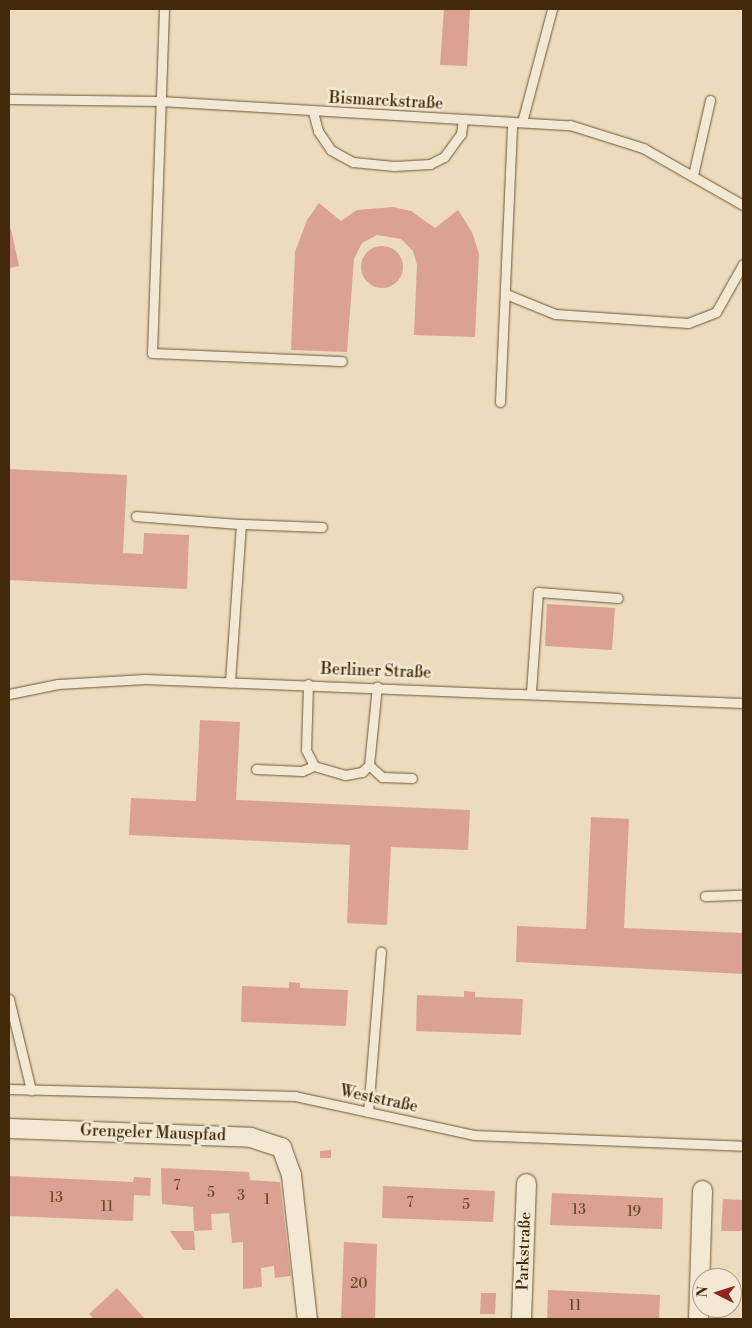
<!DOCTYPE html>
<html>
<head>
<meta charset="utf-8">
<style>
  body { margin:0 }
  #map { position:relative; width:752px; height:1328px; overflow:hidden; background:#ecdcbd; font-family:"Libre Bodoni",serif }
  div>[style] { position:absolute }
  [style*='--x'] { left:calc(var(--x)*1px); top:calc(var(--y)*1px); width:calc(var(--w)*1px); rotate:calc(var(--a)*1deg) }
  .building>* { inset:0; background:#dba292 }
  .round { border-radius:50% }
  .roads { filter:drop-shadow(0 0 1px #6c5637) drop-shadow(0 0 1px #6c5637) }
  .lane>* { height:9px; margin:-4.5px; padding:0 4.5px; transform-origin:4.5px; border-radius:4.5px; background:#f3e8d4 }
  .street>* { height:19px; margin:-9.5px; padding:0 9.5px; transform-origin:9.5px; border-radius:9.5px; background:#f3e8d4 }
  span { translate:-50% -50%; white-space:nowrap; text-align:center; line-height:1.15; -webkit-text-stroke:5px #f3e8d4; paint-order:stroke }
  .number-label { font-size:14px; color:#68472c }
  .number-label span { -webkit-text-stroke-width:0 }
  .street-label { font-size:16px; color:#41290a }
  .frame { position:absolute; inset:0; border:10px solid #41290a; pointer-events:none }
  .north { position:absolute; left:692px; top:1268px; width:50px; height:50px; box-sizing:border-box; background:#f3e8d4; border:1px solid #ac9c83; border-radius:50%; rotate:275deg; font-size:14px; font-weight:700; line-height:20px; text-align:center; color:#41290a }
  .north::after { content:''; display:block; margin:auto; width:18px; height:22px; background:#8f2418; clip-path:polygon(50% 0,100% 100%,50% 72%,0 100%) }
</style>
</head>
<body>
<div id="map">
  <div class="building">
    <i style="clip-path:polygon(444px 9px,470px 9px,467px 66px,440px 65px)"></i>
    <i style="clip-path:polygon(319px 203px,341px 221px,357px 210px,393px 207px,411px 211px,435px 228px,458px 210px,472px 232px,479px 254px,475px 337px,414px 335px,417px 265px,413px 251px,401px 239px,377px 235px,362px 243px,354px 259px,347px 352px,291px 350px,295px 252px,307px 220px)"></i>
    <i style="clip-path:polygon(11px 229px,19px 266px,9px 268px,9px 230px)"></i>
    <i class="round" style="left:361px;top:246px;width:42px;height:42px"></i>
    <i style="clip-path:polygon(9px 469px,127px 475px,123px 553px,143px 554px,144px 533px,189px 535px,187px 589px,9px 580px)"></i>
    <i style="clip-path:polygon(547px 604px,615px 608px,612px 650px,545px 646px)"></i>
    <i style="clip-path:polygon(200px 720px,240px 722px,236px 800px,470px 810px,468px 850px,391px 847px,387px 925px,347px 923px,350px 845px,129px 835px,131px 798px,196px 801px)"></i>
    <i style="clip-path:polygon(591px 817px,629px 819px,624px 928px,743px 933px,743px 974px,516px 962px,517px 926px,586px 929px)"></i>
    <i style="clip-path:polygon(289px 982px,300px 983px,300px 988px,348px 990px,346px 1026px,241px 1022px,242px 986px,289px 988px)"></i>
    <i style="clip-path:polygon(464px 991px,475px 992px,475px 997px,523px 999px,521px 1035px,416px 1031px,417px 995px,464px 997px)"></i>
    <i style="clip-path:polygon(331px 1150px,331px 1158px,320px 1158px,320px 1151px)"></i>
    <i style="clip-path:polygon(161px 1168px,249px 1172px,250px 1180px,280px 1182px,291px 1276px,275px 1278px,274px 1266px,261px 1268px,262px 1287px,243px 1289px,243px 1242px,232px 1243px,229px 1213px,211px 1214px,212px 1230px,194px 1231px,193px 1207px,162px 1204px)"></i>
    <i style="clip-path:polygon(9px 1176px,133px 1182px,134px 1177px,151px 1178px,150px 1196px,134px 1195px,133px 1221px,9px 1216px)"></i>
    <i style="clip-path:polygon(383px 1186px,495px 1191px,493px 1222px,382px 1218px)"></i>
    <i style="clip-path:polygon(552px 1193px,663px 1198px,662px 1229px,550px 1225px)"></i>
    <i style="clip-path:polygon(723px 1199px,743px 1200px,743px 1231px,721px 1231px)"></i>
    <i style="clip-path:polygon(170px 1231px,194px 1231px,195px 1250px,183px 1250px)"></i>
    <i style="clip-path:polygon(344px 1242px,377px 1244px,375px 1319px,341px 1319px)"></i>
    <i style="clip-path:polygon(117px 1288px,145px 1319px,94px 1319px,89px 1314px)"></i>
    <i style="clip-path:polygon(548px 1290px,660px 1295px,659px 1319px,547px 1319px)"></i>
    <i style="clip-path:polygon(481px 1293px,496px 1293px,495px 1314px,480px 1314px)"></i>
  </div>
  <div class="roads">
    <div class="lane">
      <i style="--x:164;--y:9;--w:344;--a:92"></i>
      <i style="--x:152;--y:353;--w:190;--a:2.4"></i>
      <i style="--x:9;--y:99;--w:151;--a:0.8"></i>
      <i style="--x:160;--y:101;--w:411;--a:3.4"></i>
      <i style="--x:570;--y:125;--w:77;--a:17.5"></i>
      <i style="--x:643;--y:148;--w:115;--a:29.7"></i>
      <i style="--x:313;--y:112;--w:20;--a:75"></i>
      <i style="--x:318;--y:131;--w:23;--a:56"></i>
      <i style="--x:331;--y:150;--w:25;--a:29"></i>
      <i style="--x:353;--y:162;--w:41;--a:5.6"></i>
      <i style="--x:394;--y:166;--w:36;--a:-3"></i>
      <i style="--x:430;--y:164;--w:16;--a:-27"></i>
      <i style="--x:444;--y:157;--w:29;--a:-54"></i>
      <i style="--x:461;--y:134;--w:14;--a:-82"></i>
      <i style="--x:522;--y:122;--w:117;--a:-75.1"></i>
      <i style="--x:693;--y:175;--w:77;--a:-77.2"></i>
      <i style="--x:506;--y:294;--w:53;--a:22.2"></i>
      <i style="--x:555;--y:314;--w:133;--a:3.9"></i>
      <i style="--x:688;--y:323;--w:30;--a:-21"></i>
      <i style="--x:716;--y:312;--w:55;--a:-60.6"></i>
      <i style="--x:500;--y:402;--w:280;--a:-87.5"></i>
      <i style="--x:136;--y:516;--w:105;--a:4.4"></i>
      <i style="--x:241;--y:524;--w:159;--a:94"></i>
      <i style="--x:241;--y:524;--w:81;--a:2.1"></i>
      <i style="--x:308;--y:684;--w:66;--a:91.7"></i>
      <i style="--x:306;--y:750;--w:18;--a:63"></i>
      <i style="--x:314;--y:766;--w:32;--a:16"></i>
      <i style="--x:345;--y:775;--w:17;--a:-10"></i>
      <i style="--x:362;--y:772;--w:10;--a:-45"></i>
      <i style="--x:369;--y:765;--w:79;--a:-84.2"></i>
      <i style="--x:531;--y:692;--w:100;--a:-86"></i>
      <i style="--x:538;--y:592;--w:80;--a:4.3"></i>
      <i style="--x:9;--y:694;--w:50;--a:-11.5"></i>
      <i style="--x:58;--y:684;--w:87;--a:-3.3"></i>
      <i style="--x:145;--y:679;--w:598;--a:2.3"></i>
      <i style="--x:369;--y:765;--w:18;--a:43"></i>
      <i style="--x:382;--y:777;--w:30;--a:2"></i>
      <i style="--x:256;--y:769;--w:46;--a:2.5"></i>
      <i style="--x:302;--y:771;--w:13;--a:-23"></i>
      <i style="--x:705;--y:896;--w:38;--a:-2"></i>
      <i style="--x:9;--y:999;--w:94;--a:76.4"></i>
      <i style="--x:9;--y:1089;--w:286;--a:1.4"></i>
      <i style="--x:295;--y:1096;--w:183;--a:12.3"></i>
      <i style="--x:474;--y:1135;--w:269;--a:2.3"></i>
      <i style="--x:368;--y:1112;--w:161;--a:-85.4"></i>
    </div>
    <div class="street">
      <i style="--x:9;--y:1128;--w:241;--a:2.1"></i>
      <i style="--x:250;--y:1137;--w:33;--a:18"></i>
      <i style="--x:281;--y:1147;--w:30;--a:70"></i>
      <i style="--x:291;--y:1175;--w:145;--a:83.7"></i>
      <i style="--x:521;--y:1319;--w:136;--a:-87.9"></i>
      <i style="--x:698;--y:1319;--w:129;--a:-88.2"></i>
    </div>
  </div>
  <div class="number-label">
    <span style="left:177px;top:1186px">7</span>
    <span style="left:211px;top:1193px">5</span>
    <span style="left:241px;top:1196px">3</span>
    <span style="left:56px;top:1198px">13</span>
    <span style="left:267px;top:1200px">1</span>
    <span style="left:410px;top:1203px">7</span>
    <span style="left:466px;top:1205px">5</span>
    <span style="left:107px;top:1207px">11</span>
    <span style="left:579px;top:1210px">13</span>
    <span style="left:634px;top:1212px">19</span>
    <span style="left:359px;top:1284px">20</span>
    <span style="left:575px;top:1306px">11</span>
  </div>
  <div class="street-label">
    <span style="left:386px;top:101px;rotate:3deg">Bismarckstraße</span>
    <span style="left:376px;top:671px;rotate:2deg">Berliner Straße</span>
    <span style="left:379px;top:1099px;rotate:12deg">Weststraße</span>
    <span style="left:153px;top:1133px;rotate:2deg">Grengeler Mauspfad</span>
    <span style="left:524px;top:1251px;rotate:-88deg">Parkstraße</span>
  </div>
  <div class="frame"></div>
  <div class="north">N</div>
</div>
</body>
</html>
